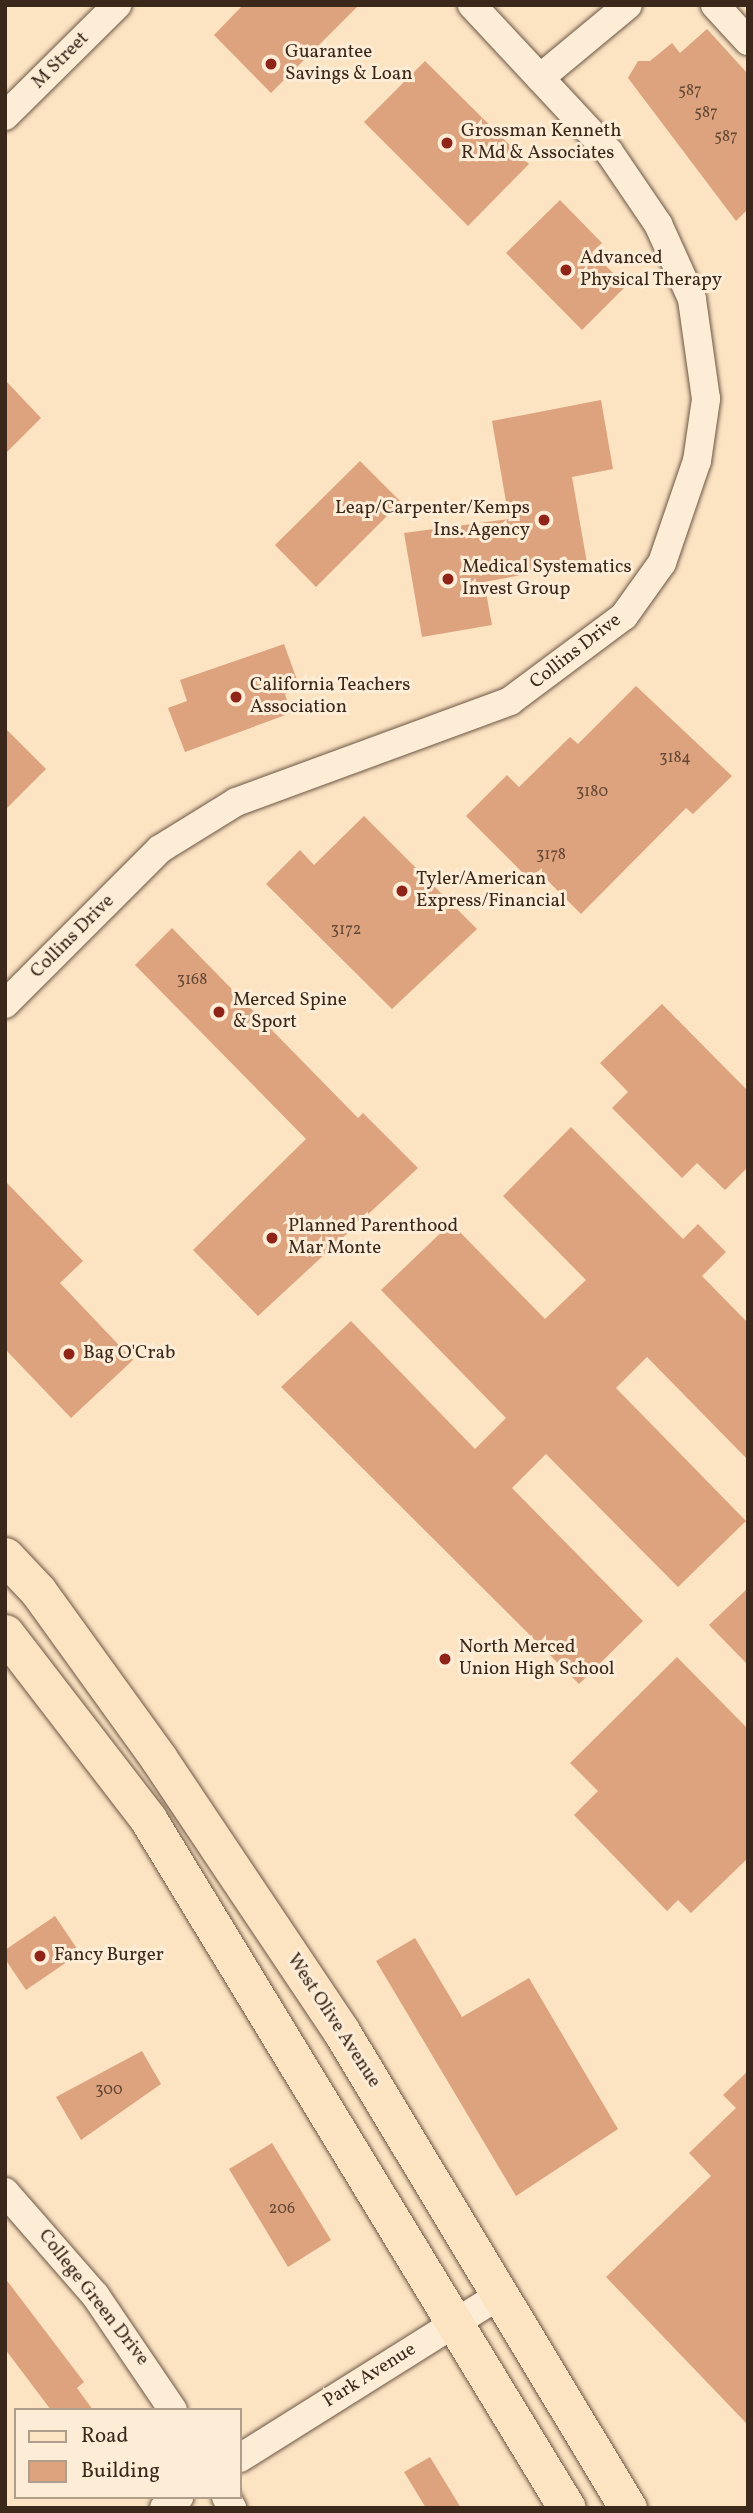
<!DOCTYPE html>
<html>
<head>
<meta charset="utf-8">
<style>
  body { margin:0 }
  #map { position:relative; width:753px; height:2513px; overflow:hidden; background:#fce3c2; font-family:Vollkorn,serif }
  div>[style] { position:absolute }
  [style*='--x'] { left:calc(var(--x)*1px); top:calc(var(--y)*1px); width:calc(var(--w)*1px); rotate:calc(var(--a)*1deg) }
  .building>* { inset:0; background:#dca37e }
  .roads { filter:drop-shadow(0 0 2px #6c5745) drop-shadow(0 0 2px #6c5745) }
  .minor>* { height:28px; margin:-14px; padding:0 14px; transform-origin:14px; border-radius:14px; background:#fdedd7 }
  .major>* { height:37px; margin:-18.5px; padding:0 18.5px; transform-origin:18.5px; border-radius:18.5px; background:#fce3c2 }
  .dots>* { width:19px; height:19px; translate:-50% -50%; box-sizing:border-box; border:4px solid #fdedd7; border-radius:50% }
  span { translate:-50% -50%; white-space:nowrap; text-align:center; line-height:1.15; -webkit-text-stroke:6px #fdedd7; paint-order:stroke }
  .number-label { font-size:16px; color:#644734 }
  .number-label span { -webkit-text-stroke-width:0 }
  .poi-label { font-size:19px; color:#3c281b }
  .left { translate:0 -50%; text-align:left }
  .right { translate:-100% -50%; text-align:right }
  .street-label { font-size:19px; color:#3c281b }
  .frame { position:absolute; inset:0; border:7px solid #3c281b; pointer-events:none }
  .legend { position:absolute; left:14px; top:2408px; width:228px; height:91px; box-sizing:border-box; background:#fdedd7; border:2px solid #b09e8c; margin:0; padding:9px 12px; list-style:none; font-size:21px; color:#3c281b }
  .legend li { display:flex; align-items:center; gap:14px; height:35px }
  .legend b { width:35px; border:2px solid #b09e8c }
</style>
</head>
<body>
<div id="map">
  <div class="building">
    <i style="clip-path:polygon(243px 5px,359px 5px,271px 93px,214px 35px)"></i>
    <i style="clip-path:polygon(707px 29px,748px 74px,748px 209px,736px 221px,628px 78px,638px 61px,650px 61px,672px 43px,680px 53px)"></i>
    <i style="clip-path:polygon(425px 61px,529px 164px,468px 226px,364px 122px)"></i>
    <i style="clip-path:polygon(560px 200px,602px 243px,592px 252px,626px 286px,582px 330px,506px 253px)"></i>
    <i style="clip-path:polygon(5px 380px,41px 418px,5px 454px)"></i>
    <i style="clip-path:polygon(601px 400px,613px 469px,572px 477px,587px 563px,484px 582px,492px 625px,422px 637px,404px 533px,509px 519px,492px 421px)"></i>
    <i style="clip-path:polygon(360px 461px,401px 502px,316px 587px,275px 545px)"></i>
    <i style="clip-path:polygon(284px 644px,300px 688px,285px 694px,291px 713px,185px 752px,168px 708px,187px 701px,180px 680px)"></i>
    <i style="clip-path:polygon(636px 686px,732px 776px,693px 814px,686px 808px,581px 914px,538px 871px,530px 880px,466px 816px,507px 775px,519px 787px,570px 737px,578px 744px)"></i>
    <i style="clip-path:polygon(5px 728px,46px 769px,5px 810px)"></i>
    <i style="clip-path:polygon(364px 816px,477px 929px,392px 1009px,266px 884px,300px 850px,314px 865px)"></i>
    <i style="clip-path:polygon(172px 928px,358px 1118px,363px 1113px,418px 1168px,258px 1316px,193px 1250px,306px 1139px,135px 965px)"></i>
    <i style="clip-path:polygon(662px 1004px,748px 1091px,748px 1167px,725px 1190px,697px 1163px,682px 1178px,612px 1108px,628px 1092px,600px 1063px)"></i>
    <i style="clip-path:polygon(571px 1127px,683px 1239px,698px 1224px,726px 1252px,702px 1276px,748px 1323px,748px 1460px,647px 1357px,616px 1388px,746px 1521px,678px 1587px,546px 1454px,512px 1488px,643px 1621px,579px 1684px,281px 1387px,351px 1321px,475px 1449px,506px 1418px,381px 1290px,451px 1223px,545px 1319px,586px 1280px,503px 1196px)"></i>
    <i style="clip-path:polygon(5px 1181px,83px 1261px,60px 1283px,133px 1360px,71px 1418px,5px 1349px)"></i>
    <i style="clip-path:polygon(748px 1588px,748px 1665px,709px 1625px)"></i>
    <i style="clip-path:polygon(677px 1657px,748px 1729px,748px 1858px,691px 1913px,678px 1900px,667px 1911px,574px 1815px,598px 1791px,570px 1763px)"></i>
    <i style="clip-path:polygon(55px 1916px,80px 1953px,26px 1990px,5px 1959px,5px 1950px)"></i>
    <i style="clip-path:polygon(415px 1938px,462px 2017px,529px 1978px,618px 2129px,516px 2196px,376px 1961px)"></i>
    <i style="clip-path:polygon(142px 2051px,161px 2084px,81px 2140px,56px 2097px)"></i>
    <i style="clip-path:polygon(748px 2071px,748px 2425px,606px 2277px,711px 2176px,689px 2153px,736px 2108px,723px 2095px)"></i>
    <i style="clip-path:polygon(272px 2143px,331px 2240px,288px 2267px,229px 2169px)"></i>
    <i style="clip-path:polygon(5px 2278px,84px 2382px,77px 2388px,93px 2410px,51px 2410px,5px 2349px)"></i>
    <i style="clip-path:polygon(430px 2457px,461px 2508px,426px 2508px,404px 2472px)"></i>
  </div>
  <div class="roads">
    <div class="minor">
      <i style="--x:715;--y:5;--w:49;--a:47.5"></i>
      <i style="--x:540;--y:78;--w:114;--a:-39.7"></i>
      <i style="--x:5;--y:116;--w:158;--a:-44.7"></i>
      <i style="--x:5;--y:1004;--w:219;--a:-45"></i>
      <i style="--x:160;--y:849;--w:89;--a:-31.7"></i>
      <i style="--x:236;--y:802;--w:292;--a:-20.2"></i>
      <i style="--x:510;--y:701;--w:142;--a:-36.7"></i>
      <i style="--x:624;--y:616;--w:65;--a:-54.4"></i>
      <i style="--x:662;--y:563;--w:108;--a:-71.1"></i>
      <i style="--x:697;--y:461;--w:63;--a:-81.7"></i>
      <i style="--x:706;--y:399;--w:101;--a:-98"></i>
      <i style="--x:692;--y:299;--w:82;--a:-114.4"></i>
      <i style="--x:658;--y:224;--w:87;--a:-124.2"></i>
      <i style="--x:609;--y:152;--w:201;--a:-133"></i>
      <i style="--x:5;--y:2192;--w:137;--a:48.9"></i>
      <i style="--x:95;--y:2295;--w:139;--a:55.9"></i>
      <i style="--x:240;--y:2458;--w:307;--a:-32.1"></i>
      <i style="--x:226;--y:2497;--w:13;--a:61"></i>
      <i style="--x:164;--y:2508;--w:19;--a:-36"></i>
    </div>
    <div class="major">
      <i style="--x:5;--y:1556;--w:48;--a:46.7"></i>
      <i style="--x:38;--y:1591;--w:207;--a:54.2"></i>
      <i style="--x:159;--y:1759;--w:327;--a:56.2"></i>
      <i style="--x:341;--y:2031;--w:557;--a:58.97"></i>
      <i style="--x:5;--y:1633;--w:235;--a:52.4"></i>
      <i style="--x:148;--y:1819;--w:806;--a:58.7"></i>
    </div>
  </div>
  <div class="dots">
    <i style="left:271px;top:64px;background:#8f2418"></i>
    <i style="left:447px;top:143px;background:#8f2418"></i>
    <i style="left:566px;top:270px;background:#8f2418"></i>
    <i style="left:544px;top:520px;background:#8f2418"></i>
    <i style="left:448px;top:579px;background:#8f2418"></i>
    <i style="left:236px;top:697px;background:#8f2418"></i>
    <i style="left:402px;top:891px;background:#8f2418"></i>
    <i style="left:219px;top:1012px;background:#8f2418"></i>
    <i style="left:272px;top:1238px;background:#8f2418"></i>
    <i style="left:69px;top:1354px;background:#8f2418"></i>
    <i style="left:445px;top:1659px;background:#8f2418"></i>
    <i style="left:40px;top:1956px;background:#8f2418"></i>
  </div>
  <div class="number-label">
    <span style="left:690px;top:91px">587</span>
    <span style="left:706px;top:113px">587</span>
    <span style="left:726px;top:137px">587</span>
    <span style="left:675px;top:758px">3184</span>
    <span style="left:592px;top:792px">3180</span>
    <span style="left:551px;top:855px">3178</span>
    <span style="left:346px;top:930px">3172</span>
    <span style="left:192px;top:980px">3168</span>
    <span style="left:109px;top:2090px">300</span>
    <span style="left:282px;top:2209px">206</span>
  </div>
  <div class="poi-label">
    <span class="left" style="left:285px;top:64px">Guarantee<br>Savings &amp; Loan</span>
    <span class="left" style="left:461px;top:143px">Grossman Kenneth<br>R Md &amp; Associates</span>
    <span class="left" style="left:580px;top:270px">Advanced<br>Physical Therapy</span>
    <span class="right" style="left:530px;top:520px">Leap/Carpenter/Kemps<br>Ins. Agency</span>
    <span class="left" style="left:462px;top:579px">Medical Systematics<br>Invest Group</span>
    <span class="left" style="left:250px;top:697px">California Teachers<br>Association</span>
    <span class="left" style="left:416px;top:891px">Tyler/American<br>Express/Financial</span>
    <span class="left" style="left:233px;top:1012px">Merced Spine<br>&amp; Sport</span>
    <span class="left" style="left:288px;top:1238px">Planned Parenthood<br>Mar Monte</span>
    <span class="left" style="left:83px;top:1354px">Bag O'Crab</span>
    <span class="left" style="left:459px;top:1659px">North Merced<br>Union High School</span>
    <span class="left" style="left:54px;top:1956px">Fancy Burger</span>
  </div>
  <div class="street-label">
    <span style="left:61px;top:61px;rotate:-45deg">M Street</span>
    <span style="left:576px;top:652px;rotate:-38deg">Collins Drive</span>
    <span style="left:73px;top:937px;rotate:-45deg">Collins Drive</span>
    <span style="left:333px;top:2021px;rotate:57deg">West Olive Avenue</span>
    <span style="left:93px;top:2298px;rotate:52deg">College Green Drive</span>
    <span style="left:370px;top:2376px;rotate:-32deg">Park Avenue</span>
  </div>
  <div class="frame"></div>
  <ul class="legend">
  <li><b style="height:9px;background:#fce3c2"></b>Road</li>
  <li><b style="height:19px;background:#dca37e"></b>Building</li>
  </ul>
</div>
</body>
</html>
